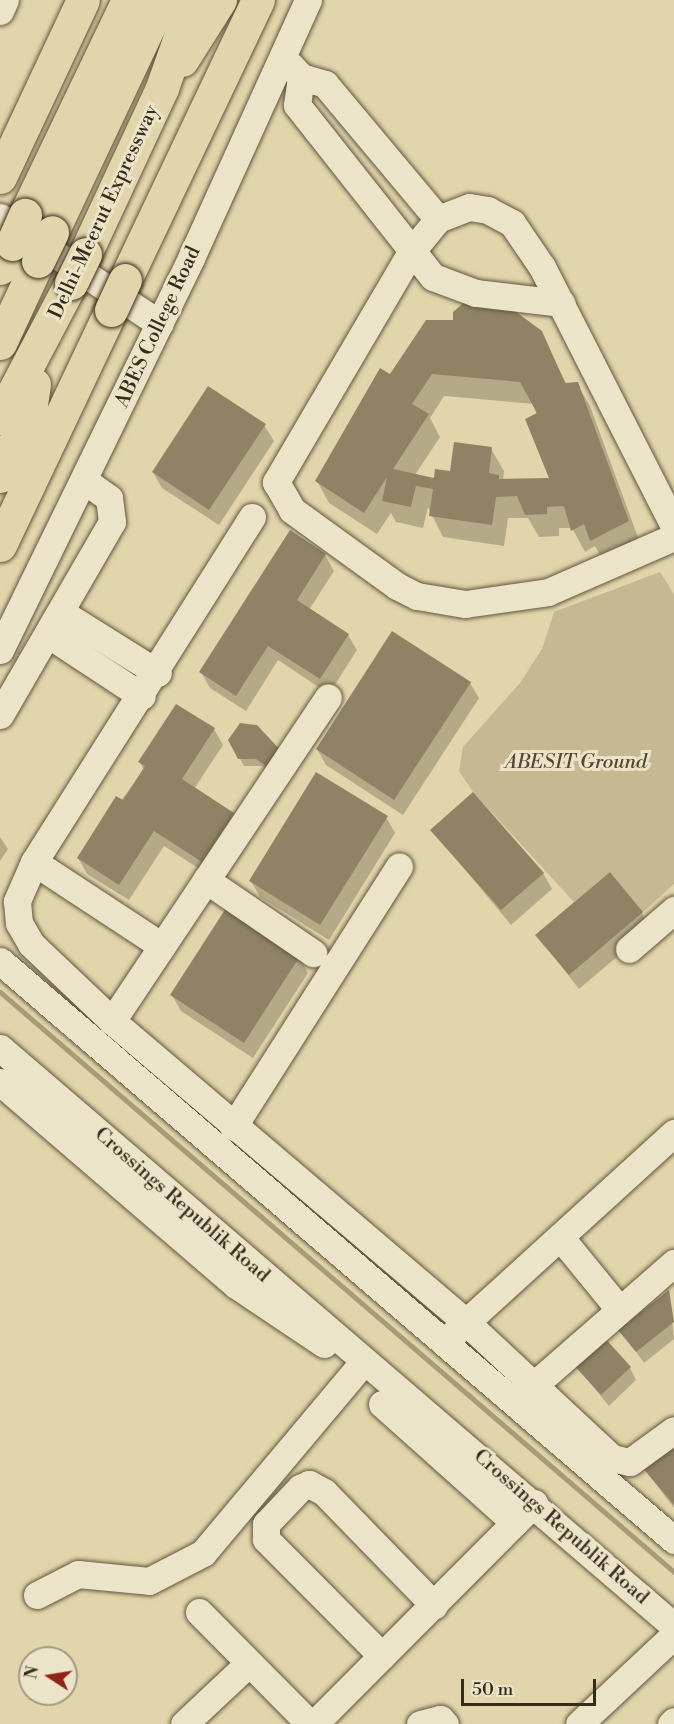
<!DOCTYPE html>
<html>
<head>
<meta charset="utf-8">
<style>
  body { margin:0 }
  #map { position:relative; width:674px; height:1724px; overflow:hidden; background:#e2d5ab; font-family:"Libre Bodoni",serif }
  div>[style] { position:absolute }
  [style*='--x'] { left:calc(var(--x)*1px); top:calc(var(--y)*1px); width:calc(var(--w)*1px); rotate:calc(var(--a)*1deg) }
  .green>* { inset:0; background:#c5b892 }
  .shadow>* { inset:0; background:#0003 }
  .stream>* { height:5px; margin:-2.5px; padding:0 2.5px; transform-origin:2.5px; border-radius:2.5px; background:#a89b7a }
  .building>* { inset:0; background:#908365 }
  .roads { filter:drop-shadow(0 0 2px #62563e) drop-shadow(0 0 2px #62563e) }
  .minor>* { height:27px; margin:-13.5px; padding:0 13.5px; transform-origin:13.5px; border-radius:13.5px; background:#ece4c8 }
  .highway>* { height:33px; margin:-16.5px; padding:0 16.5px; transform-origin:16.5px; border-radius:16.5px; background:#e2d5ab }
  .bridges { filter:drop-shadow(0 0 2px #372b1a) drop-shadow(0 0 2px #372b1a) }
  .highway-bridge>* { height:33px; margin:-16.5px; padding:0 16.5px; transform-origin:16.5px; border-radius:16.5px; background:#e2d5ab }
  span { translate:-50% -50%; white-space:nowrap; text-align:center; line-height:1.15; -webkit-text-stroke:6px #ece4c8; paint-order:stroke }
  .street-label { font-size:20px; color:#372b1a }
  .park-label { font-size:20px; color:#534732; font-style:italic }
  .north { position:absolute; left:18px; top:1646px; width:60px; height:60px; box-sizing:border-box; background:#ece4c8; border:2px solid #a49a82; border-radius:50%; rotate:282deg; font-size:16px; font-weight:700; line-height:24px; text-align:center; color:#372b1a }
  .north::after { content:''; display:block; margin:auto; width:21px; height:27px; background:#8f2418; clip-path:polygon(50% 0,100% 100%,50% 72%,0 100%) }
  .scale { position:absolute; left:461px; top:1679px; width:135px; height:27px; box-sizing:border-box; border:3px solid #372b1a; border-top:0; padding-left:8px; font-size:18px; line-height:21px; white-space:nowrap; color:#372b1a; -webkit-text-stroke:4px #ece4c8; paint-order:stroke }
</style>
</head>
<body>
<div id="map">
  <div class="green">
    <i style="clip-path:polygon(660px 572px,674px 594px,674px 884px,643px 912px,610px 872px,574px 902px,473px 792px,459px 771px,463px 747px,520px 683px,542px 649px,554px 612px)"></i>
  </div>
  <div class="shadow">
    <i style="clip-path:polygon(evenodd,541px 332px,567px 385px,577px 384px,590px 406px,640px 543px,604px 562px,595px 546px,585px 552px,572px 528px,559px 528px,559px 536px,539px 537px,528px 518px,508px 518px,504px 546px,443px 537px,428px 507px,423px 528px,396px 522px,391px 513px,377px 534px,329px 503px,317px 481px,391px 376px,541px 332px,444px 396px,534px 404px,551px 480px,503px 481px,504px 471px,491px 449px,435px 480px,415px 475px,440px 437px,430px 418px,444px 396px)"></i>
    <i style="clip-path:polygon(264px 425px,274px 441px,219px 525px,162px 488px,153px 472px)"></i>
    <i style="clip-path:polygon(325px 555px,334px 571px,309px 610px,348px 635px,357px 650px,329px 694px,278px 660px,246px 711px,210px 688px,201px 672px)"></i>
    <i style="clip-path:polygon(470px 683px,479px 698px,403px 815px,326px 765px,317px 749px)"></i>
    <i style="clip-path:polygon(241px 724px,277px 777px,262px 766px,244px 766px,230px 741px)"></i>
    <i style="clip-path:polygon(214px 729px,223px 745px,194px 789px,233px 814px,242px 830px,212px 877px,164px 846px,129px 900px,87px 874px,78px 858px,144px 770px,140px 762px)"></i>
    <i style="clip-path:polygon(386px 817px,395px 833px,329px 940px,260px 897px,251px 881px)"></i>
    <i style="clip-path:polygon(432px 830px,543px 873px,552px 889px,511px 925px)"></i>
    <i style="clip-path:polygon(0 837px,8px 849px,0 861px)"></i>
    <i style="clip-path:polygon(642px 913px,651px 928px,579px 989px,537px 935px)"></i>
    <i style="clip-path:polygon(299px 957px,308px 973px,253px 1058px,181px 1011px,172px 995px)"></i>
    <i style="clip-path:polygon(669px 1292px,674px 1339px,644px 1363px,620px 1330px)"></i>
    <i style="clip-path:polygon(573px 1362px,630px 1368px,636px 1380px,609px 1406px)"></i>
    <i style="clip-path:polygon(674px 1440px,674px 1508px,643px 1467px)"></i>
  </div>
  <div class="stream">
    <i style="--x:0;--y:992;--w:889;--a:40.71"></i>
  </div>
  <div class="building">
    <i style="clip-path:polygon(evenodd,467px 300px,504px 303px,542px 331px,565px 383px,578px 382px,629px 521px,590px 541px,584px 524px,571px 531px,564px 506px,547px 507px,547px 514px,525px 515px,517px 496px,496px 497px,492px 525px,429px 516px,433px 489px,416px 486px,411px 507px,382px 501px,387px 477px,364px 513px,315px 481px,380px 368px,390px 374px,426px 320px,453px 320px,453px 312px,467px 300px,432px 374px,520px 382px,537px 413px,525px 419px,549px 478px,499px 479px,499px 475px,489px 473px,492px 447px,454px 442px,450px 471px,435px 469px,434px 478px,393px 469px,429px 414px,412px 404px,432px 374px)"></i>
    <i style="clip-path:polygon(208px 386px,266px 424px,209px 510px,152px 472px)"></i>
    <i style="clip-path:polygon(290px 530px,326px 554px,297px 600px,349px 634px,320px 679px,268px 646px,236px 696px,199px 672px)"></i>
    <i style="clip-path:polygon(392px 631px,471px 682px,394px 800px,316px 749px)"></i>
    <i style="clip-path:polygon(176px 704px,215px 728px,182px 779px,234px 813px,202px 862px,154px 831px,119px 885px,77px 858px,116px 796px,123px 800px,145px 766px,138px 762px)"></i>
    <i style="clip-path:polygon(240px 723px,257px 725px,283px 753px,272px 770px,256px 759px,238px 759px,228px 740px)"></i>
    <i style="clip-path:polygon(316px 772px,388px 816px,320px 925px,249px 881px)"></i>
    <i style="clip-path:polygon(473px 792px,544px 873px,501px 910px,430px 830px)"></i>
    <i style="clip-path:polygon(610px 872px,643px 912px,569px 975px,535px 935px)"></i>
    <i style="clip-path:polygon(226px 908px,300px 956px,244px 1043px,170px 995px)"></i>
    <i style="clip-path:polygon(669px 1290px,674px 1322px,636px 1352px,618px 1330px)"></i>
    <i style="clip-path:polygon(602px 1335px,631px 1367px,601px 1395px,571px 1362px)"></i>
    <i style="clip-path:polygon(674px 1438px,674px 1505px,641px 1466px)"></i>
  </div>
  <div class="roads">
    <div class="minor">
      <i style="--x:0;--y:11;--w:12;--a:-66"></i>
      <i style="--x:290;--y:65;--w:16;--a:47"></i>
      <i style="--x:301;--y:77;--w:25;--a:16"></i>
      <i style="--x:325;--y:84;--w:176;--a:50.1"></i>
      <i style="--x:301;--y:77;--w:28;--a:98"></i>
      <i style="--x:297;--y:105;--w:219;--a:51.7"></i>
      <i style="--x:433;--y:277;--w:46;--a:20.4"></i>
      <i style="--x:476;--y:293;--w:86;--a:6.7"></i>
      <i style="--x:0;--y:217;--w:192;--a:33.8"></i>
      <i style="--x:252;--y:517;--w:408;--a:122.3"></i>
      <i style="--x:34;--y:862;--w:43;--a:113.6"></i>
      <i style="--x:17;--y:901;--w:22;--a:85"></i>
      <i style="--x:19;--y:923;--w:24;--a:60"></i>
      <i style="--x:31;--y:944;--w:112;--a:43.5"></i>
      <i style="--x:112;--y:1021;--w:463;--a:40.4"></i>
      <i style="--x:465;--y:1321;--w:201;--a:43"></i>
      <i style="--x:612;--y:1458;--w:18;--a:13"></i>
      <i style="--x:630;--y:1462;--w:54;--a:-36"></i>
      <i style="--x:674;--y:526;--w:291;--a:-117"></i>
      <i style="--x:542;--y:267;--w:53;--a:-124.3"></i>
      <i style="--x:512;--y:223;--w:27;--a:-152"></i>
      <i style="--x:488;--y:210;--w:19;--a:-171"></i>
      <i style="--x:469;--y:207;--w:33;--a:159"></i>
      <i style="--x:438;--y:219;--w:43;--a:129.3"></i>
      <i style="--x:411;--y:252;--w:267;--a:120.4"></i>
      <i style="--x:276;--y:482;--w:32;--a:60"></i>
      <i style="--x:292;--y:510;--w:130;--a:35.9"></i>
      <i style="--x:397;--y:586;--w:22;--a:27"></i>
      <i style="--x:417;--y:596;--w:49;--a:9.5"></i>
      <i style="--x:465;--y:604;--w:84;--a:-8.2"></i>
      <i style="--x:548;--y:592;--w:137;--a:-23.6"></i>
      <i style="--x:62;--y:613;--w:113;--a:32"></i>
      <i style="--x:49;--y:635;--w:111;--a:33.3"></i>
      <i style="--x:0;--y:650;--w:436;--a:-64"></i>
      <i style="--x:191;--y:258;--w:283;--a:-65.6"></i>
      <i style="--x:0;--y:715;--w:223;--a:-59.9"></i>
      <i style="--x:112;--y:522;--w:24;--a:-97"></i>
      <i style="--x:109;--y:498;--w:29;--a:-145"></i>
      <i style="--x:34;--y:862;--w:153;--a:33.3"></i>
      <i style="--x:206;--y:880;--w:130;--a:34.3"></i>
      <i style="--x:629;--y:949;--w:60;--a:-40.9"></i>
      <i style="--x:0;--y:961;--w:889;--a:40.66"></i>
      <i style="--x:112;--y:1021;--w:389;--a:-56.3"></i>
      <i style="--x:0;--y:1048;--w:888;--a:40.62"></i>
      <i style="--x:0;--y:1082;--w:311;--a:40.7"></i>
      <i style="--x:236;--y:1285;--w:106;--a:33.8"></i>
      <i style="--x:233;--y:1127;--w:309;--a:-57.5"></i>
      <i style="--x:561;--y:1238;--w:92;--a:50.8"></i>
      <i style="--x:453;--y:1334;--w:299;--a:-42.3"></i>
      <i style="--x:534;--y:1385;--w:186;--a:-41.1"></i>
      <i style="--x:382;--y:1404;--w:178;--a:41.8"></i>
      <i style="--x:37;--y:1595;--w:46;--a:-27.1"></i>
      <i style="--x:78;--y:1574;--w:71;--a:5.6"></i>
      <i style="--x:149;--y:1581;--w:61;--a:-27.4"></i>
      <i style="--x:203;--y:1553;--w:251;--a:-50"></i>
      <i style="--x:199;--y:1612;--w:158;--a:45.3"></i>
      <i style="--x:382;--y:1656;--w:165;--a:-134.8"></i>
      <i style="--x:266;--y:1539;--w:15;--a:-90"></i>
      <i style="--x:266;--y:1524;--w:50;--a:-46.6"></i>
      <i style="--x:300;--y:1488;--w:10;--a:-24"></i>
      <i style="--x:309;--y:1484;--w:17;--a:28"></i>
      <i style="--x:324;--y:1492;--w:158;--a:45.8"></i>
      <i style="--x:184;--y:1724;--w:89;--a:-43.2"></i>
      <i style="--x:314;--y:1724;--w:312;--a:-45.1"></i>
      <i style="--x:420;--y:1724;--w:21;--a:-14"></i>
      <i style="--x:440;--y:1719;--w:7;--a:45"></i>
      <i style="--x:579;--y:1724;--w:130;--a:-43.1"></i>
      <i style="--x:671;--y:1724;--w:4;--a:-45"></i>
    </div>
    <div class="highway">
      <i style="--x:182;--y:60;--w:71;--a:-57.7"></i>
      <i style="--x:0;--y:177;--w:195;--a:-64.9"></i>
      <i style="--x:25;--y:215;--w:238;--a:-64.4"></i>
      <i style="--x:52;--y:232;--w:256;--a:-64.8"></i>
      <i style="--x:85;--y:254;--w:183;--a:-65.1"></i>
      <i style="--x:162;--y:88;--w:93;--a:-70.6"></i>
      <i style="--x:0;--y:268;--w:27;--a:-63"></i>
      <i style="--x:125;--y:280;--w:310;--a:-64.6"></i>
      <i style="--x:0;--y:343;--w:90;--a:-65.1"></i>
      <i style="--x:0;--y:418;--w:153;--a:-62.3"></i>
      <i style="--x:0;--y:476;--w:77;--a:-66.4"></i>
      <i style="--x:31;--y:405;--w:21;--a:-82"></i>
      <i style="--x:0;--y:545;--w:260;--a:-64.7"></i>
    </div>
  </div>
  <div class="bridges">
    <div class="highway-bridge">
      <i style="--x:12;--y:244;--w:32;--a:-66"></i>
      <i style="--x:38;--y:261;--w:32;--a:-64"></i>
      <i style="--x:71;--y:283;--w:32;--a:-64"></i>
      <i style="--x:111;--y:310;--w:33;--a:-65"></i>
    </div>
  </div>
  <div class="street-label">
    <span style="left:104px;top:212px;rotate:-65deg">Delhi-Meerut Expressway</span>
    <span style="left:158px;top:327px;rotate:-65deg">ABES College Road</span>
    <span style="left:182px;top:1205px;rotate:41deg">Crossings Republik Road</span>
    <span style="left:561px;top:1527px;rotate:41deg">Crossings Republik Road</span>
  </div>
  <div class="park-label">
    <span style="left:576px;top:762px">ABESIT Ground</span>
  </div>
  <div class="north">N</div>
  <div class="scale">50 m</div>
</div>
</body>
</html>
